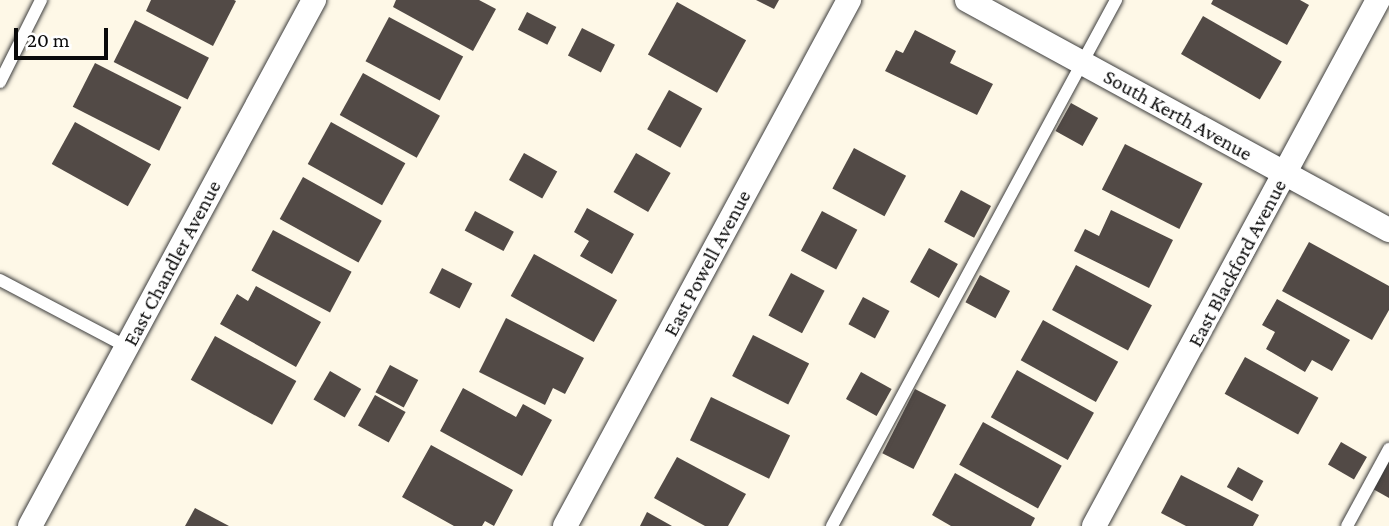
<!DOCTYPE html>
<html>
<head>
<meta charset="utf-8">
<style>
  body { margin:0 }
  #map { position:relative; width:1389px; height:526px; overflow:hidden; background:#fef8e7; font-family:"Crimson Pro",serif }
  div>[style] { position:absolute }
  .building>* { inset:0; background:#524a46; transform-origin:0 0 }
  .roads { filter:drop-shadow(0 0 2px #3d3d3d) drop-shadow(0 0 2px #3d3d3d) }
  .lane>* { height:12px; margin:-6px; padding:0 6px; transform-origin:6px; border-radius:6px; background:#fff }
  .street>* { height:24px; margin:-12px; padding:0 12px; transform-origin:12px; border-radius:12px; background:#fff }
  span { translate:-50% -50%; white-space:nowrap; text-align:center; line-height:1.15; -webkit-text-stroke:7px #fff; paint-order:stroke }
  .street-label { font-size:21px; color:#0a0a0a }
  .scale { position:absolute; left:14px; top:28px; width:94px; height:32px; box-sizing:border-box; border:4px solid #0a0a0a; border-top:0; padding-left:9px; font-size:21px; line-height:24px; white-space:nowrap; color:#0a0a0a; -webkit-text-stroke:5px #fff; paint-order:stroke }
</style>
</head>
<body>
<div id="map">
  <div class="building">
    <i style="clip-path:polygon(151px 0,234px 0,236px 1px,213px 46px,146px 11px)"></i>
    <i style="clip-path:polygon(396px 0,479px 0,496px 9px,473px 51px,393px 7px)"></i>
    <i style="clip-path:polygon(756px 0,779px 0,774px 9px)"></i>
    <i style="clip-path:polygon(1213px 0,1300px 0,1309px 5px,1287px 45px,1211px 4px)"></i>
    <i style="left:677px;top:2px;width:79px;height:60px;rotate:29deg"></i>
    <i style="left:527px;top:12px;width:33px;height:20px;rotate:27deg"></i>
    <i style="left:1203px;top:16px;width:91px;height:44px;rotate:30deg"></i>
    <i style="left:389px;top:17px;width:84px;height:50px;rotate:28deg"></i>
    <i style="left:135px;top:20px;width:83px;height:47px;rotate:27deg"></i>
    <i style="left:582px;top:28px;width:37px;height:31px;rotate:27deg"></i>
    <i style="clip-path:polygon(915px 30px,956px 51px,950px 63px,993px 84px,977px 115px,885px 71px,896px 50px,903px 53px)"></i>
    <i style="left:95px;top:63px;width:97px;height:49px;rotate:27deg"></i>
    <i style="left:363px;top:73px;width:88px;height:48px;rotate:29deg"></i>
    <i style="left:669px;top:90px;width:38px;height:45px;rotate:29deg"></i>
    <i style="left:1071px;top:103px;width:31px;height:32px;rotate:29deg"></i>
    <i style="left:75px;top:122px;width:87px;height:48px;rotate:29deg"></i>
    <i style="left:331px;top:122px;width:85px;height:48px;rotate:29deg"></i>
    <i style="left:1125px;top:144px;width:87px;height:51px;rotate:27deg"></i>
    <i style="left:854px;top:148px;width:59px;height:46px;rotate:28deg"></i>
    <i style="left:524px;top:153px;width:38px;height:31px;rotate:29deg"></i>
    <i style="left:636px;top:153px;width:40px;height:45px;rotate:30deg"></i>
    <i style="left:303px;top:177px;width:90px;height:48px;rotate:29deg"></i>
    <i style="left:961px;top:190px;width:34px;height:36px;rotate:28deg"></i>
    <i style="clip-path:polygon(587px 208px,634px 234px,612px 274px,580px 256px,589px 241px,574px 232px)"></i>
    <i style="clip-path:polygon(1111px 210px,1173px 240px,1149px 288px,1074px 251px,1085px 229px,1099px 236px)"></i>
    <i style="left:475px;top:211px;width:44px;height:22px;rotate:28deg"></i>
    <i style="left:822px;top:211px;width:40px;height:45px;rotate:28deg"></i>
    <i style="left:273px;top:230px;width:89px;height:46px;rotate:28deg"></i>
    <i style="clip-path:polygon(1309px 242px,1389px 286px,1389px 310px,1372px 340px,1282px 291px)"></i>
    <i style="left:929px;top:248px;width:33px;height:39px;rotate:29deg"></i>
    <i style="left:534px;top:254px;width:95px;height:48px;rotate:29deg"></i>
    <i style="left:1076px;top:265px;width:86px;height:51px;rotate:28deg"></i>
    <i style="left:442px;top:268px;width:34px;height:28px;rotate:27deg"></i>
    <i style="left:791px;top:273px;width:38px;height:48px;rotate:28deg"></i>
    <i style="left:980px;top:275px;width:34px;height:31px;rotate:28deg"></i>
    <i style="clip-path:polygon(256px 286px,321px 322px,296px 367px,220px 324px,237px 294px,248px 301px)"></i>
    <i style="left:863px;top:297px;width:30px;height:31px;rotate:28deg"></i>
    <i style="clip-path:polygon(1277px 299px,1350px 340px,1332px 371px,1312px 360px,1305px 372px,1266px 349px,1275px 332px,1262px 325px)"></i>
    <i style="clip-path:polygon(506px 318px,584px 358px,565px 394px,553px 388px,545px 405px,479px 372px)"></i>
    <i style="left:1043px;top:320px;width:86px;height:46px;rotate:29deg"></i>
    <i style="left:753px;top:335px;width:63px;height:46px;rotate:27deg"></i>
    <i style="left:215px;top:336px;width:93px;height:50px;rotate:29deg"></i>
    <i style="left:1245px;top:357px;width:84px;height:42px;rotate:29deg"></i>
    <i style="left:390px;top:365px;width:32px;height:31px;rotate:28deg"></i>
    <i style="left:1017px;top:370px;width:88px;height:54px;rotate:29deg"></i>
    <i style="left:330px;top:371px;width:36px;height:33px;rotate:30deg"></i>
    <i style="left:861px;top:372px;width:35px;height:31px;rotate:29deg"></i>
    <i style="clip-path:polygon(463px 388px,516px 417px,523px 404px,552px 420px,522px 476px,440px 431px)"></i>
    <i style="left:915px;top:389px;width:35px;height:72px;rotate:27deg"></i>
    <i style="left:375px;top:395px;width:35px;height:35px;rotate:29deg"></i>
    <i style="left:711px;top:397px;width:88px;height:48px;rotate:26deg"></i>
    <i style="left:983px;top:422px;width:90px;height:49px;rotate:29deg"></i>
    <i style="left:1341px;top:442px;width:30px;height:26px;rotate:30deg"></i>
    <i style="clip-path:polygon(431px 445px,513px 490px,494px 526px,485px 521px,482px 526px,454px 526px,402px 497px)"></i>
    <i style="clip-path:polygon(677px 457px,746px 494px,728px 526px,705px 526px,654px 498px)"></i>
    <i style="clip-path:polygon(1389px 459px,1389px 498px,1373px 489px)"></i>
    <i style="left:1238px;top:467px;width:29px;height:23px;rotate:29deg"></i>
    <i style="clip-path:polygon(955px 473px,1035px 518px,1031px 526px,951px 526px,932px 515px)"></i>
    <i style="clip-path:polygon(1181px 475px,1259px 515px,1253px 526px,1186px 526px,1161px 513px)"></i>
    <i style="clip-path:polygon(195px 508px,229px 526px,185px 526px)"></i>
    <i style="clip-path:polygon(647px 512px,672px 526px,640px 526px)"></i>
  </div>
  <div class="roads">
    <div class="lane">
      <i style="left:0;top:82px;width:92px;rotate:-63.4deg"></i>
      <i style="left:0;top:280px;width:144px;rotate:27.8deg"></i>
      <i style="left:832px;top:526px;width:598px;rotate:-61.63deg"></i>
      <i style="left:1347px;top:526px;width:88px;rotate:-61.4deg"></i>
    </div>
    <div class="street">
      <i style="left:967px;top:0;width:481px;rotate:28.6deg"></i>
      <i style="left:30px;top:526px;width:598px;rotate:-61.63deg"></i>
      <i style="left:565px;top:526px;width:598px;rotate:-61.63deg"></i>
      <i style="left:1094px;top:526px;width:598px;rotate:-61.63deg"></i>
    </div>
  </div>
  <div class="street-label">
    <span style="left:1178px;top:115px;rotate:29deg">South Kerth Avenue</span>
    <span style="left:172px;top:263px;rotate:-62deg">East Chandler Avenue</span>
    <span style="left:707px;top:263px;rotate:-62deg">East Powell Avenue</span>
    <span style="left:1237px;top:263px;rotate:-62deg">East Blackford Avenue</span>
  </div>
  <div class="scale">20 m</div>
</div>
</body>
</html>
